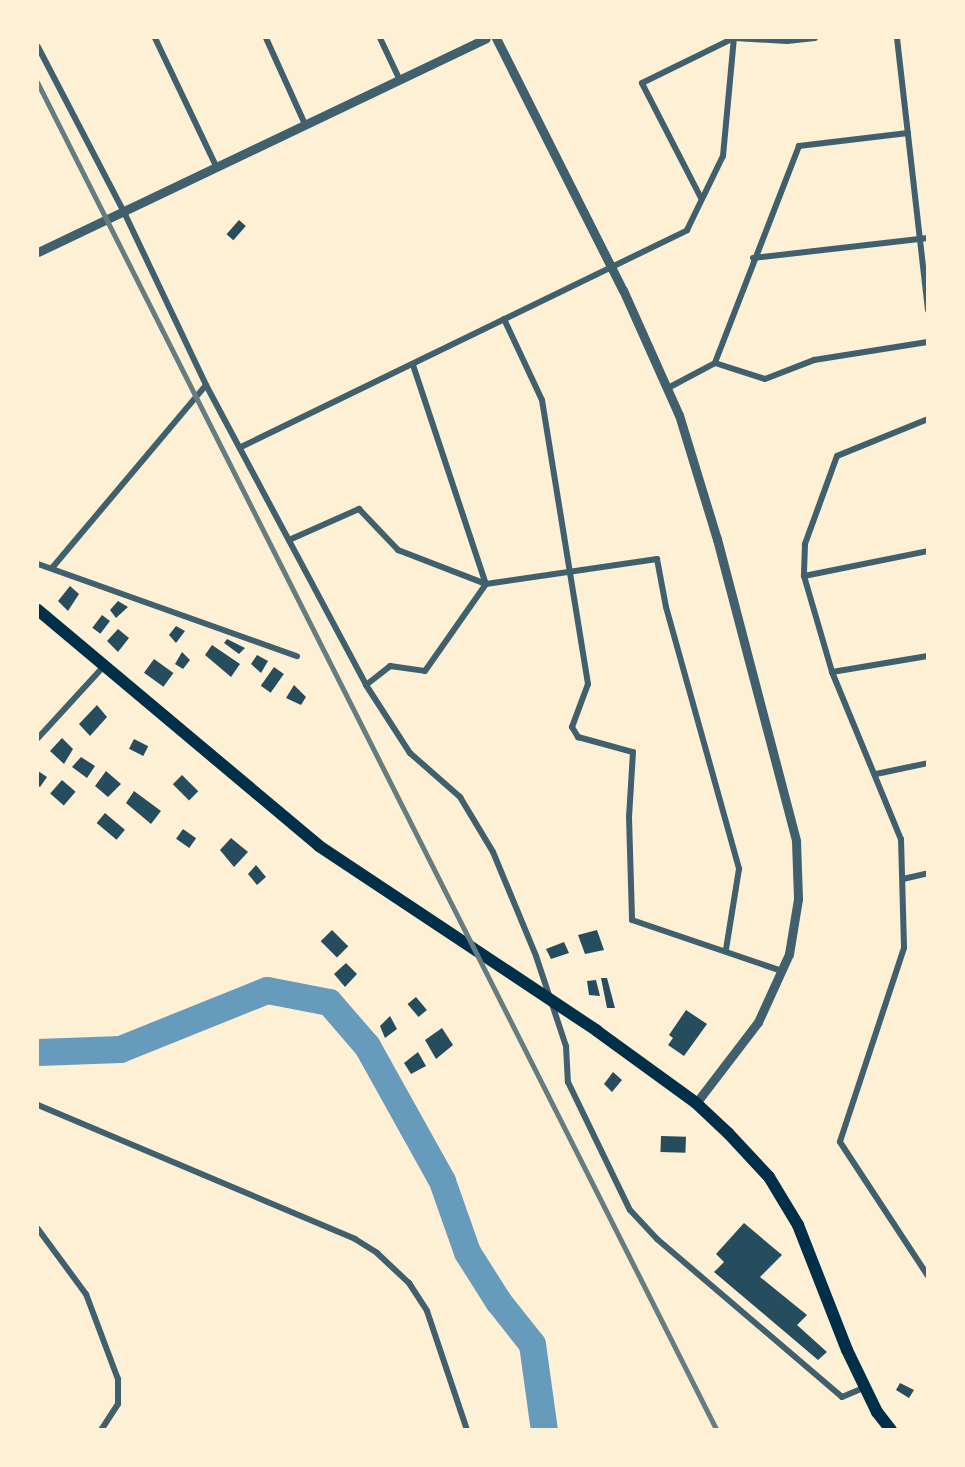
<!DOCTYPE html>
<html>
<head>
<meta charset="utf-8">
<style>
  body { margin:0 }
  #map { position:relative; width:965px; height:1467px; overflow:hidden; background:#fdf0d5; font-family:"Golos Text",sans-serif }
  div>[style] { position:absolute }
  .river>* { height:27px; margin:-13.5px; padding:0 13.5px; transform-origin:13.5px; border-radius:13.5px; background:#669bbc }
  .building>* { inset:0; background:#264d5e; transform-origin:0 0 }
  .minor>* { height:6px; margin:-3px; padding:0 3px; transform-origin:3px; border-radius:3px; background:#3f606c }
  .tertiary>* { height:9px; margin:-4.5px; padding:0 4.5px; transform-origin:4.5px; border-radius:4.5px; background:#3f606c }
  .trunk>* { height:12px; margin:-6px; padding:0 6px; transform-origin:6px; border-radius:6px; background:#003049 }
  .rail>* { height:4.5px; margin:-2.25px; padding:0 2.25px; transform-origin:2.25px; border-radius:2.25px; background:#657d81 }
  span { translate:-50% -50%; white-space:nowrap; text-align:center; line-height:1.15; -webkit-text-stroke:6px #fdf0d5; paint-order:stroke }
  .frame { position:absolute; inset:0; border:39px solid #fdf0d5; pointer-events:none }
</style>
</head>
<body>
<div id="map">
  <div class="river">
    <i style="left:38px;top:1052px;width:82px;rotate:-2.1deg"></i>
    <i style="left:120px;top:1049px;width:158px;rotate:-21.9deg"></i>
    <i style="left:267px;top:990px;width:63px;rotate:11deg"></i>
    <i style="left:329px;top:1002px;width:58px;rotate:49.2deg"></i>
    <i style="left:367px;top:1046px;width:154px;rotate:60.9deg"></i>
    <i style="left:442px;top:1181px;width:75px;rotate:70.6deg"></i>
    <i style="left:467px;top:1252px;width:58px;rotate:57.7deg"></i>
    <i style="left:498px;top:1301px;width:55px;rotate:51.7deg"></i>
    <i style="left:532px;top:1344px;width:87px;rotate:82.1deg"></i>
  </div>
  <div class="building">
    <i style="left:239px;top:220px;width:9px;height:19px;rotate:41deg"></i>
    <i style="clip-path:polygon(70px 586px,79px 594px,68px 611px,58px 601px)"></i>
    <i style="clip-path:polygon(118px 601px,128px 607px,116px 618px,110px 610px)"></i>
    <i style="left:102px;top:615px;width:10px;height:16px;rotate:37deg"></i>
    <i style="clip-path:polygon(176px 626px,185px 631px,176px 643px,169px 635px)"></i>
    <i style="clip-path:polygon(118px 629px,129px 638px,118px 652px,107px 641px)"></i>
    <i style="clip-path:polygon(227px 639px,245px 648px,239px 654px,224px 643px)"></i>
    <i style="clip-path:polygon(212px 645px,240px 664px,231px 677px,205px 655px)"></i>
    <i style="clip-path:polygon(182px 652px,190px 660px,183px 669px,175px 664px)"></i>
    <i style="clip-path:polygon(257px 655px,268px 661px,261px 673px,251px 664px)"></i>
    <i style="left:154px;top:659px;width:24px;height:17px;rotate:36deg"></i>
    <i style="left:274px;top:667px;width:12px;height:23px;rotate:35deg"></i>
    <i style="clip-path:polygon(294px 685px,306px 697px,301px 705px,286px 698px)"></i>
    <i style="clip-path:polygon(97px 705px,107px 717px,90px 736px,79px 724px)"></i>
    <i style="clip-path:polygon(62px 738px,73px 749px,64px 764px,50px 751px)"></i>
    <i style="left:134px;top:739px;width:16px;height:11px;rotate:27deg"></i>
    <i style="clip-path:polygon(81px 757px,95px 766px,87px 778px,72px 767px)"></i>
    <i style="clip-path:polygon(38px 771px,47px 777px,40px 787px,38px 786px)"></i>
    <i style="clip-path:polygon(106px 771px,121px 784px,108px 797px,95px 786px)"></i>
    <i style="left:182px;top:775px;width:23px;height:13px;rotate:45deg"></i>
    <i style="left:62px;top:780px;width:18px;height:18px;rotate:41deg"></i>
    <i style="clip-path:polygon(134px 791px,161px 811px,151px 824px,126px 803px)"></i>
    <i style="left:105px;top:813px;width:26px;height:13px;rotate:40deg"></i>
    <i style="left:183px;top:829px;width:16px;height:12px;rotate:35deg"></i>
    <i style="clip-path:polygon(231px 838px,248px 852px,234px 867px,220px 850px)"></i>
    <i style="clip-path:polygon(256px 865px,266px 877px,257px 885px,248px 874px)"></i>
    <i style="left:332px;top:930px;width:23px;height:16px;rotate:45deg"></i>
    <i style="clip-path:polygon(597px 930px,604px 950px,585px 954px,578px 935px)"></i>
    <i style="clip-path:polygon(564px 942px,569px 953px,551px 959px,546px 949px)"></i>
    <i style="clip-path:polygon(346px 963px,357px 974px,345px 987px,334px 974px)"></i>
    <i style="clip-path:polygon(601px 978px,607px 978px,615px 1008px,607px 1008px)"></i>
    <i style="clip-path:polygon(596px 980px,600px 996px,589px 995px,587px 981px)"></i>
    <i style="left:416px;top:997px;width:17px;height:11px;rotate:50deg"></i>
    <i style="clip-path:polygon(686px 1010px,707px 1024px,684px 1056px,668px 1045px,673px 1038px,669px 1035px)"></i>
    <i style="clip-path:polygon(390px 1016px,397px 1029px,385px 1038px,380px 1026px)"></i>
    <i style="clip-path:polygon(442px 1028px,453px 1045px,436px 1059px,425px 1040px)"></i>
    <i style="clip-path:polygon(418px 1052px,426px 1066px,411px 1074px,404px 1063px)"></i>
    <i style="clip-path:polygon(613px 1072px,622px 1080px,612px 1092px,604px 1084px)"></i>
    <i style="left:661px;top:1136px;width:25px;height:16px;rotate:2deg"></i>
    <i style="clip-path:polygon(744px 1223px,782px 1255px,760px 1277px,807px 1315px,797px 1325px,827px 1352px,818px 1360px,714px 1272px,724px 1262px,716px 1254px)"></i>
    <i style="clip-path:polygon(900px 1383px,914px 1390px,909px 1398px,896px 1390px)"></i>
  </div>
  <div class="minor">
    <i style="left:155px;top:38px;width:142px;rotate:64.5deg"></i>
    <i style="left:266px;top:38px;width:92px;rotate:65.7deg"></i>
    <i style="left:380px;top:38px;width:42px;rotate:64.7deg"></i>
    <i style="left:735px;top:38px;width:52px;rotate:3.3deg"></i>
    <i style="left:787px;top:41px;width:28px;rotate:-6deg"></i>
    <i style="left:897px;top:38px;width:274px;rotate:83.5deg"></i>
    <i style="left:38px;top:47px;width:184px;rotate:62.5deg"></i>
    <i style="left:123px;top:210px;width:194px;rotate:64.6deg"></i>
    <i style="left:206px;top:385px;width:340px;rotate:61.9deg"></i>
    <i style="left:366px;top:685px;width:81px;rotate:57.1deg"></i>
    <i style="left:410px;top:753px;width:67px;rotate:41.3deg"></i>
    <i style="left:460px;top:797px;width:64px;rotate:59deg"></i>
    <i style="left:493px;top:852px;width:113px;rotate:67.5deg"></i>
    <i style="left:536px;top:956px;width:95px;rotate:71.6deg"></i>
    <i style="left:566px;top:1046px;width:36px;rotate:87deg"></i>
    <i style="left:568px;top:1082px;width:142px;rotate:64.2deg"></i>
    <i style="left:630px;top:1210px;width:40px;rotate:47deg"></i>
    <i style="left:657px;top:1239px;width:243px;rotate:40.5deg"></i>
    <i style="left:842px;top:1397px;width:25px;rotate:-23deg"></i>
    <i style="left:908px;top:133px;width:110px;rotate:173.2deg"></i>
    <i style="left:799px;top:146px;width:233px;rotate:111.2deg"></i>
    <i style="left:715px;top:363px;width:52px;rotate:17.7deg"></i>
    <i style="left:765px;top:379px;width:53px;rotate:-21.2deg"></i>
    <i style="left:814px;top:360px;width:115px;rotate:-9deg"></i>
    <i style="left:701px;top:198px;width:129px;rotate:-117.2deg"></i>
    <i style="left:642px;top:83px;width:102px;rotate:-26.1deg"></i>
    <i style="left:753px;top:258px;width:176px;rotate:-6.5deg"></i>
    <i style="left:504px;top:319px;width:89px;rotate:64.9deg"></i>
    <i style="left:542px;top:400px;width:288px;rotate:80.8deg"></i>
    <i style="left:588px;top:684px;width:46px;rotate:110.4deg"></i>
    <i style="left:572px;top:727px;width:12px;rotate:59deg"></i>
    <i style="left:578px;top:737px;width:57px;rotate:15.3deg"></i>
    <i style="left:633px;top:752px;width:65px;rotate:93.5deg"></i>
    <i style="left:629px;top:817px;width:103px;rotate:88.3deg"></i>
    <i style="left:632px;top:920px;width:158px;rotate:18.8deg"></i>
    <i style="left:413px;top:365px;width:231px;rotate:71.6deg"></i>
    <i style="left:668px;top:388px;width:53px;rotate:-28deg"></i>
    <i style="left:928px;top:419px;width:98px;rotate:157.9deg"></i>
    <i style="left:837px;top:456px;width:94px;rotate:110deg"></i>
    <i style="left:805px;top:544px;width:32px;rotate:92deg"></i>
    <i style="left:804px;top:576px;width:100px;rotate:73.7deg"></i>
    <i style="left:832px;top:672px;width:181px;rotate:67.6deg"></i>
    <i style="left:901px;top:839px;width:109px;rotate:88.4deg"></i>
    <i style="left:904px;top:948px;width:204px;rotate:108.3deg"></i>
    <i style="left:840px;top:1142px;width:160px;rotate:56.7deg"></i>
    <i style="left:241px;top:447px;width:496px;rotate:-25.9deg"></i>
    <i style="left:687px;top:230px;width:82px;rotate:-64.1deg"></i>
    <i style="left:723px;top:156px;width:119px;rotate:-84.7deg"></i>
    <i style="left:289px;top:540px;width:77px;rotate:-23.9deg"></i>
    <i style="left:359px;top:509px;width:57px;rotate:46.4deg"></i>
    <i style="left:398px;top:550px;width:94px;rotate:21.1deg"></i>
    <i style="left:486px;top:584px;width:173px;rotate:-8.3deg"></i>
    <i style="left:657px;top:559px;width:49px;rotate:79.4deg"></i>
    <i style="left:666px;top:607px;width:272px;rotate:74.4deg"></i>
    <i style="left:739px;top:869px;width:81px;rotate:99.2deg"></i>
    <i style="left:38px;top:564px;width:275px;rotate:19.6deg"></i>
    <i style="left:52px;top:568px;width:239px;rotate:-49.9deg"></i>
    <i style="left:804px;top:576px;width:126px;rotate:-11.4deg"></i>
    <i style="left:832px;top:672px;width:97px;rotate:-9.5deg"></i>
    <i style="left:366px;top:685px;width:31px;rotate:-38deg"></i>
    <i style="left:390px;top:666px;width:35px;rotate:8deg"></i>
    <i style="left:425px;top:671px;width:106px;rotate:-55deg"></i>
    <i style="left:38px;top:738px;width:96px;rotate:-47.5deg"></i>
    <i style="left:876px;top:774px;width:53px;rotate:-11.9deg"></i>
    <i style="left:903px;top:879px;width:26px;rotate:-13deg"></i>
    <i style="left:38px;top:1105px;width:344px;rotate:22.9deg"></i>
    <i style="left:355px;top:1239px;width:26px;rotate:32deg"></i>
    <i style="left:377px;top:1253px;width:44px;rotate:43.2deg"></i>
    <i style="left:409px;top:1283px;width:33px;rotate:57deg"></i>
    <i style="left:427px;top:1311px;width:126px;rotate:71.4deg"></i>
    <i style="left:38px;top:1229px;width:81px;rotate:53.6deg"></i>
    <i style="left:86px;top:1294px;width:91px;rotate:69.4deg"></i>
    <i style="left:118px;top:1379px;width:25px;rotate:90deg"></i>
    <i style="left:118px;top:1404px;width:31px;rotate:123deg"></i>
  </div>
  <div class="tertiary">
    <i style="left:496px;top:38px;width:282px;rotate:63.3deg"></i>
    <i style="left:623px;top:290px;width:137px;rotate:65.9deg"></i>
    <i style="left:679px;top:415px;width:130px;rotate:73deg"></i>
    <i style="left:717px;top:539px;width:312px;rotate:75.3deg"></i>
    <i style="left:796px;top:841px;width:58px;rotate:88deg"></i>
    <i style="left:798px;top:899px;width:56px;rotate:99.3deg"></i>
    <i style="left:789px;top:954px;width:75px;rotate:114.5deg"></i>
    <i style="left:758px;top:1022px;width:102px;rotate:127.4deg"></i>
    <i style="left:38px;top:252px;width:496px;rotate:-25.5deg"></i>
  </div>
  <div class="trunk">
    <i style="left:38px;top:610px;width:367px;rotate:40deg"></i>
    <i style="left:319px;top:846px;width:334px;rotate:33.6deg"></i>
    <i style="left:597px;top:1031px;width:122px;rotate:36deg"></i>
    <i style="left:696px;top:1103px;width:44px;rotate:43.2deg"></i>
    <i style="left:728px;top:1133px;width:60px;rotate:47deg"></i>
    <i style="left:769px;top:1177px;width:56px;rotate:58.9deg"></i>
    <i style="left:798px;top:1225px;width:134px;rotate:68.6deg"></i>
    <i style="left:847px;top:1350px;width:69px;rotate:64.2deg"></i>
    <i style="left:877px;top:1412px;width:23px;rotate:52deg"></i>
  </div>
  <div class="rail">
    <i style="left:38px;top:83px;width:1508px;rotate:63.25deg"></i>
  </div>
  <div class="frame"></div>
</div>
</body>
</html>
